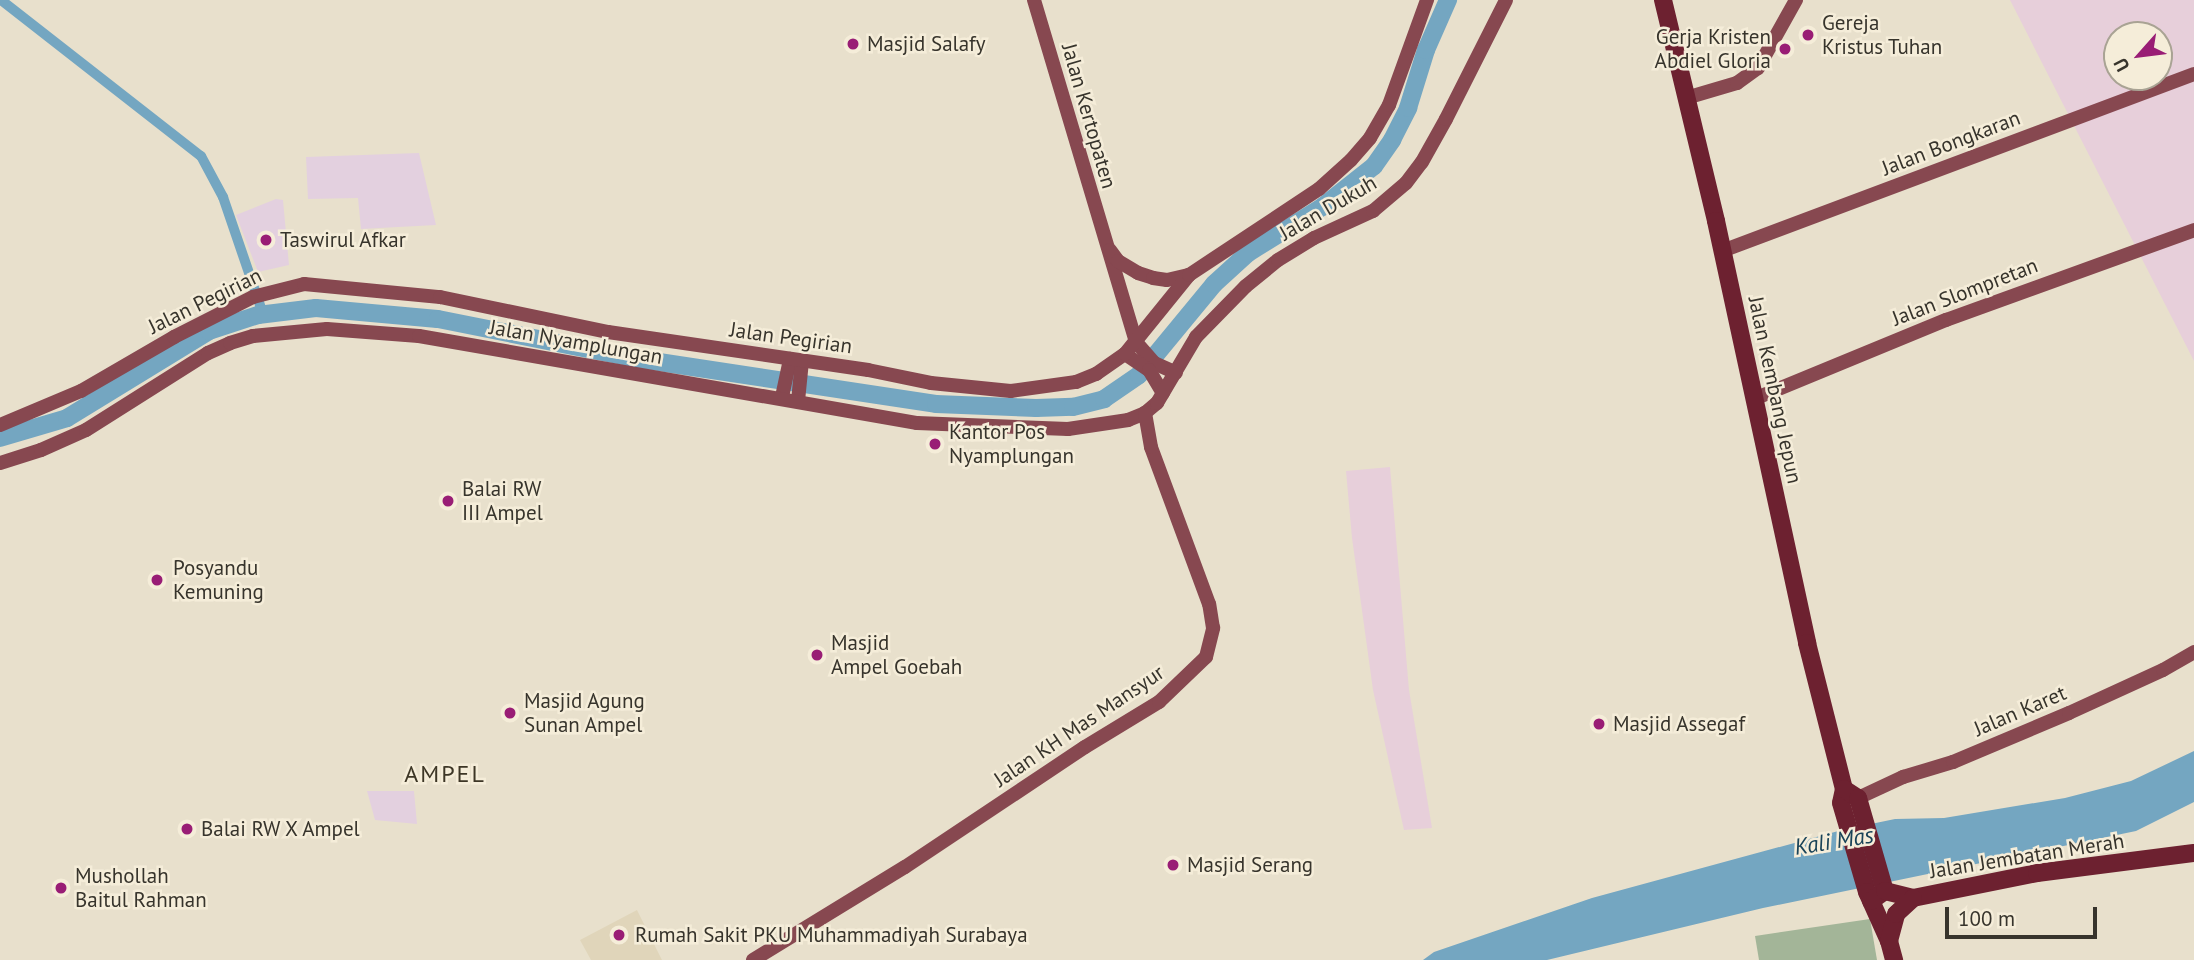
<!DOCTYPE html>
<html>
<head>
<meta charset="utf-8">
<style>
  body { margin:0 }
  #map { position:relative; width:2194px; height:960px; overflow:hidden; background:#e8e0cc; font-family:"PT Sans",sans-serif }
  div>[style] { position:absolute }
  .commercial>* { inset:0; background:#e7cfda }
  .built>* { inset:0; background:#e0d5ba }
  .education>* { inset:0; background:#e3d0df }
  .green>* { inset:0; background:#a3b598 }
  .water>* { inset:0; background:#74a6c1 }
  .canal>* { height:10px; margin:-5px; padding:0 5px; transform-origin:5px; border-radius:5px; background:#74a6c1 }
  .river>* { height:18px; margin:-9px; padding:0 9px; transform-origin:9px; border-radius:9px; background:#74a6c1 }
  .secondary>* { height:14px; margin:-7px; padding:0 7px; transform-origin:7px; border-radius:7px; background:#874850 }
  .primary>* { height:18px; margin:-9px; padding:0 9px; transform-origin:9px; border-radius:9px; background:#6d2130 }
  .dots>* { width:19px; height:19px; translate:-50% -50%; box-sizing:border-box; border:4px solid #f5edd9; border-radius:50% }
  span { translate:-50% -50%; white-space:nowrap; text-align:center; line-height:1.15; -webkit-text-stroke:5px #f5edd9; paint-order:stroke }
  .poi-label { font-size:21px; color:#37342c }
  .left { translate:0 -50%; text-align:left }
  .right { translate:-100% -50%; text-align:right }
  .street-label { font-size:21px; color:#37342c }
  .water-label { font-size:23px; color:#194358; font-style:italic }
  .quarter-label { font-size:24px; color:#3d3626; letter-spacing:2px }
  .north { position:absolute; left:2103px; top:21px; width:70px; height:70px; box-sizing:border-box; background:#f5edd9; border:2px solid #a9a394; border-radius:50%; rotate:242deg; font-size:19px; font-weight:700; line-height:28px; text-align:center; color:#37342c }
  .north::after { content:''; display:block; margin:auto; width:24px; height:32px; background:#991d75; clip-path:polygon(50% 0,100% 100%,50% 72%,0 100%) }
  .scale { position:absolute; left:1945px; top:907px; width:152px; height:32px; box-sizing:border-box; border:4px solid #37342c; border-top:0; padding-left:9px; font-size:21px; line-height:24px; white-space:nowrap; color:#37342c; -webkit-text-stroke:5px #f5edd9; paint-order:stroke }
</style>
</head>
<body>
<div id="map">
  <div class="commercial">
    <i style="clip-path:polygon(evenodd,2010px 0,2194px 0,2194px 361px,2010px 0,2117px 35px,2159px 35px,2159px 77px,2117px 77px,2117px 35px)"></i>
    <i style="clip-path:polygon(1390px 467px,1409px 690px,1432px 828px,1404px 830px,1373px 690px,1352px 538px,1346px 471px)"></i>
  </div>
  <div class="built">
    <i style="clip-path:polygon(637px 910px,662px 960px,591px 960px,580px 940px)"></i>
  </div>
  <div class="education">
    <i style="clip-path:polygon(419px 153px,436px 225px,361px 229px,358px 198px,308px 199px,306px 157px)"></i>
    <i style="clip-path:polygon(276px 199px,283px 200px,289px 265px,258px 272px,236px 215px)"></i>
    <i style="clip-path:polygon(367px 791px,414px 791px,417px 824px,375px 820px)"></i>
  </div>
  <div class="green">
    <i style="clip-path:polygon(1870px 919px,1877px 960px,1759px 960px,1755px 936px)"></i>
  </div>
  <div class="water">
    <i style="clip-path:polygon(2194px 751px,2194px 802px,2136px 831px,1763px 908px,1547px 960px,1423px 960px,1434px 952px,1592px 898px,1842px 830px,1895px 819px,1944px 818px,2065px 798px,2131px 781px)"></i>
  </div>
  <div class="canal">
    <i style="left:1px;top:0;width:254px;rotate:38deg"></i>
    <i style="left:201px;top:156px;width:47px;rotate:61.8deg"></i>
    <i style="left:223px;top:197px;width:124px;rotate:71.1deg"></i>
  </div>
  <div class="river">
    <i style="left:0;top:438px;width:70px;rotate:-16.6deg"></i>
    <i style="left:67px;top:418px;width:167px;rotate:-31.5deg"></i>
    <i style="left:209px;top:331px;width:52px;rotate:-18.1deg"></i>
    <i style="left:258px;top:315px;width:58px;rotate:-6.9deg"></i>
    <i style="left:316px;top:308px;width:122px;rotate:5.2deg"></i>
    <i style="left:438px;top:319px;width:205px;rotate:11.3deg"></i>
    <i style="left:639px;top:359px;width:300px;rotate:8.6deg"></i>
    <i style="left:936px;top:404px;width:100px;rotate:2.3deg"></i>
    <i style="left:1036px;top:408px;width:37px;rotate:-2deg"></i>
    <i style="left:1073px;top:407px;width:32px;rotate:-14deg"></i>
    <i style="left:1104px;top:399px;width:42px;rotate:-34.4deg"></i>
    <i style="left:1139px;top:375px;width:118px;rotate:-50.5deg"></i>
    <i style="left:1214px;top:284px;width:46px;rotate:-42.4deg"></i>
    <i style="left:1248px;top:253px;width:87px;rotate:-31.9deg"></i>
    <i style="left:1322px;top:207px;width:66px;rotate:-38.3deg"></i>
    <i style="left:1374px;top:166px;width:32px;rotate:-55deg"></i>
    <i style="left:1392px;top:140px;width:36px;rotate:-63deg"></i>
    <i style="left:1408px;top:108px;width:61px;rotate:-72.8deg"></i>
    <i style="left:1426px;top:50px;width:55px;rotate:-66.3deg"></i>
  </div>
  <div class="secondary">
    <i style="left:1034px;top:0;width:357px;rotate:73.4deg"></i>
    <i style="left:1136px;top:342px;width:28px;rotate:49deg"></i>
    <i style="left:1154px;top:363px;width:24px;rotate:24deg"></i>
    <i style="left:1686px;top:98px;width:53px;rotate:-16.4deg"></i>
    <i style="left:1737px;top:83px;width:26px;rotate:-36deg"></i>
    <i style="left:1758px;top:68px;width:78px;rotate:-60.8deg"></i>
    <i style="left:1110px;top:250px;width:14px;rotate:54deg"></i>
    <i style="left:1118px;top:261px;width:23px;rotate:31deg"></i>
    <i style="left:1138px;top:273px;width:16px;rotate:18deg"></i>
    <i style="left:1153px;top:278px;width:14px;rotate:8deg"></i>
    <i style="left:1167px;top:280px;width:23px;rotate:-13deg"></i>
    <i style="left:1722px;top:251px;width:504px;rotate:-20.56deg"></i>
    <i style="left:1125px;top:354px;width:29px;rotate:34deg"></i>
    <i style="left:1149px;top:370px;width:27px;rotate:59deg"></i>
    <i style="left:782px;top:397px;width:39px;rotate:-78deg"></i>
    <i style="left:1754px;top:399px;width:208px;rotate:-22.4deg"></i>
    <i style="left:1946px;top:320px;width:264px;rotate:-19.9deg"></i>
    <i style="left:798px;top:401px;width:40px;rotate:-84.3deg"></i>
    <i style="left:0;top:425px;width:88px;rotate:-22.8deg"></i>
    <i style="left:81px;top:391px;width:108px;rotate:-30.1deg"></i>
    <i style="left:174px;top:337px;width:89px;rotate:-26.9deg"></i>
    <i style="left:253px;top:297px;width:53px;rotate:-14.3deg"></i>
    <i style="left:304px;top:284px;width:137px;rotate:5.5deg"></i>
    <i style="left:440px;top:297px;width:172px;rotate:11.8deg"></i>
    <i style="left:608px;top:332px;width:263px;rotate:8.3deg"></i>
    <i style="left:868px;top:370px;width:64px;rotate:11.7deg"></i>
    <i style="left:931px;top:383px;width:80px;rotate:5.7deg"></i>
    <i style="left:1011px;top:391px;width:66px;rotate:-7.9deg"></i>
    <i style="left:1076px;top:382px;width:22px;rotate:-22deg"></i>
    <i style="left:1096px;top:374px;width:35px;rotate:-35deg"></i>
    <i style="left:1125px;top:354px;width:102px;rotate:-51deg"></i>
    <i style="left:1189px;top:275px;width:156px;rotate:-33.5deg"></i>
    <i style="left:1319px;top:189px;width:43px;rotate:-42.2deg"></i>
    <i style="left:1351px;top:160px;width:29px;rotate:-49deg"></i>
    <i style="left:1370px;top:138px;width:38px;rotate:-60deg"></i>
    <i style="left:1389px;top:105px;width:112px;rotate:-70.1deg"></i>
    <i style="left:0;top:463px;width:43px;rotate:-17.6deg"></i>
    <i style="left:41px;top:450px;width:49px;rotate:-24deg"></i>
    <i style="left:86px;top:430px;width:144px;rotate:-32.3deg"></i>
    <i style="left:208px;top:353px;width:24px;rotate:-24deg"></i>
    <i style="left:230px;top:343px;width:24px;rotate:-17deg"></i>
    <i style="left:253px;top:336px;width:74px;rotate:-5.4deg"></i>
    <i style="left:327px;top:329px;width:92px;rotate:4.4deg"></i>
    <i style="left:419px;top:336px;width:506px;rotate:9.91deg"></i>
    <i style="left:917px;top:423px;width:151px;rotate:2.3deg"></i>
    <i style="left:1068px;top:429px;width:61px;rotate:-8.5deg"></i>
    <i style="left:1128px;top:420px;width:18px;rotate:-22deg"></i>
    <i style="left:1145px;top:413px;width:16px;rotate:-40deg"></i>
    <i style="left:1157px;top:403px;width:77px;rotate:-59.4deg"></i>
    <i style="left:1196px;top:337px;width:71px;rotate:-45.6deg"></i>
    <i style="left:1246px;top:286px;width:41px;rotate:-39.1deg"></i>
    <i style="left:1278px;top:260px;width:42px;rotate:-31.4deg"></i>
    <i style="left:1314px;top:238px;width:65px;rotate:-24.6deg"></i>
    <i style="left:1373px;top:211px;width:43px;rotate:-40.3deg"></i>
    <i style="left:1406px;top:183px;width:26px;rotate:-53deg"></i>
    <i style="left:1422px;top:162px;width:49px;rotate:-60.8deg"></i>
    <i style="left:1446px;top:119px;width:133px;rotate:-63.2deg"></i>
    <i style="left:1858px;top:798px;width:50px;rotate:-25deg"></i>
    <i style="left:1903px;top:777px;width:52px;rotate:-16.7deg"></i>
    <i style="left:1953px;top:762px;width:126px;rotate:-22.9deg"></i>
    <i style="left:2069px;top:713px;width:103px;rotate:-24.6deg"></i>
    <i style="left:2163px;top:670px;width:36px;rotate:-30deg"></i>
    <i style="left:753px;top:960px;width:178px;rotate:-31.5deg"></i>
    <i style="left:905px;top:867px;width:216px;rotate:-33.7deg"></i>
    <i style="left:1085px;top:747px;width:87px;rotate:-31.3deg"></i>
    <i style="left:1159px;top:702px;width:65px;rotate:-43.8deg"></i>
    <i style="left:1206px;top:657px;width:30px;rotate:-76deg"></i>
    <i style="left:1213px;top:628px;width:24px;rotate:-99deg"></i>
    <i style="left:1209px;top:604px;width:167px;rotate:-110.3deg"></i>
    <i style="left:1151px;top:447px;width:35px;rotate:-100deg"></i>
  </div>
  <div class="primary">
    <i style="left:1663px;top:0;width:227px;rotate:76.5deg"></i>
    <i style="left:1716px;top:221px;width:432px;rotate:77.8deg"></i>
    <i style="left:1807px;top:643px;width:151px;rotate:75.8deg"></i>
    <i style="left:1844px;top:789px;width:14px;rotate:102deg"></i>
    <i style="left:1841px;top:803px;width:93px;rotate:73.7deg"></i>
    <i style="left:1867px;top:892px;width:54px;rotate:65.8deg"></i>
    <i style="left:1889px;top:941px;width:20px;rotate:75deg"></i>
    <i style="left:1844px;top:789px;width:17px;rotate:33deg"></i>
    <i style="left:1858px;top:798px;width:94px;rotate:73.9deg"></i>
    <i style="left:1871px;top:901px;width:17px;rotate:-36deg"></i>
    <i style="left:1885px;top:891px;width:29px;rotate:14deg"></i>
    <i style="left:1913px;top:898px;width:126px;rotate:-11.4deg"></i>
    <i style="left:2037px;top:873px;width:158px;rotate:-7.3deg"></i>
    <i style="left:1889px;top:941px;width:28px;rotate:-75deg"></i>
    <i style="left:1896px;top:914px;width:23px;rotate:-43deg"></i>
  </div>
  <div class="dots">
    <i style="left:1808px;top:35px;background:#991d75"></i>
    <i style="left:853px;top:44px;background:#991d75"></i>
    <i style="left:1785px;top:49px;background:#991d75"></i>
    <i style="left:266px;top:240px;background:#991d75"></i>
    <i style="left:935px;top:444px;background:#991d75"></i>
    <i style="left:448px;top:501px;background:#991d75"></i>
    <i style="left:157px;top:580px;background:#991d75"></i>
    <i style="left:817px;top:655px;background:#991d75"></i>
    <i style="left:510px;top:713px;background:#991d75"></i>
    <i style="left:1599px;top:724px;background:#991d75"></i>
    <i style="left:187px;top:829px;background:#991d75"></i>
    <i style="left:1173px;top:865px;background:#991d75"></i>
    <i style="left:61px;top:888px;background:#991d75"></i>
    <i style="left:619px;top:935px;background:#991d75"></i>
  </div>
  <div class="poi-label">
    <span class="left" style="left:1822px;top:35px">Gereja<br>Kristus Tuhan</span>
    <span class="right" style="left:1771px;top:49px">Gerja Kristen<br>Abdiel Gloria</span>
    <span class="left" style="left:867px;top:44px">Masjid Salafy</span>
    <span class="left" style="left:280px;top:240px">Taswirul Afkar</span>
    <span class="left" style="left:949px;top:444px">Kantor Pos<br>Nyamplungan</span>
    <span class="left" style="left:462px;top:501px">Balai RW<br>III Ampel</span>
    <span class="left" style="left:173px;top:580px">Posyandu<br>Kemuning</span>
    <span class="left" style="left:831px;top:655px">Masjid<br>Ampel Goebah</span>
    <span class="left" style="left:524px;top:713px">Masjid Agung<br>Sunan Ampel</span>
    <span class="left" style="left:1613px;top:724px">Masjid Assegaf</span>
    <span class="left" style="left:201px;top:829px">Balai RW X Ampel</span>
    <span class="left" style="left:1187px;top:865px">Masjid Serang</span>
    <span class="left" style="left:75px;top:888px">Mushollah<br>Baitul Rahman</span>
    <span class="left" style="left:635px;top:935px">Rumah Sakit PKU Muhammadiyah Surabaya</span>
  </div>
  <div class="street-label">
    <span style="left:1089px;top:116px;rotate:74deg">Jalan Kertopaten</span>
    <span style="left:1951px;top:143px;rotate:-21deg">Jalan Bongkaran</span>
    <span style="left:1328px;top:208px;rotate:-30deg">Jalan Dukuh</span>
    <span style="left:1965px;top:292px;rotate:-21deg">Jalan Slompretan</span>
    <span style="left:205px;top:301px;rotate:-26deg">Jalan Pegirian</span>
    <span style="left:791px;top:338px;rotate:8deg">Jalan Pegirian</span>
    <span style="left:576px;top:342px;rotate:10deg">Jalan Nyamplungan</span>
    <span style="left:1775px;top:390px;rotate:78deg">Jalan Kembang Jepun</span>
    <span style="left:2020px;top:711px;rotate:-23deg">Jalan Karet</span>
    <span style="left:1079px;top:726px;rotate:-34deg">Jalan KH Mas Mansyur</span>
    <span style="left:2027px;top:856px;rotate:-9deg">Jalan Jembatan Merah</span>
  </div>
  <div class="water-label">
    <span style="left:1834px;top:841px;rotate:-9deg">Kali Mas</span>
  </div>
  <div class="quarter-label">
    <span style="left:445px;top:774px">AMPEL</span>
  </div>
  <div class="north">U</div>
  <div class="scale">100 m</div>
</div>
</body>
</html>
